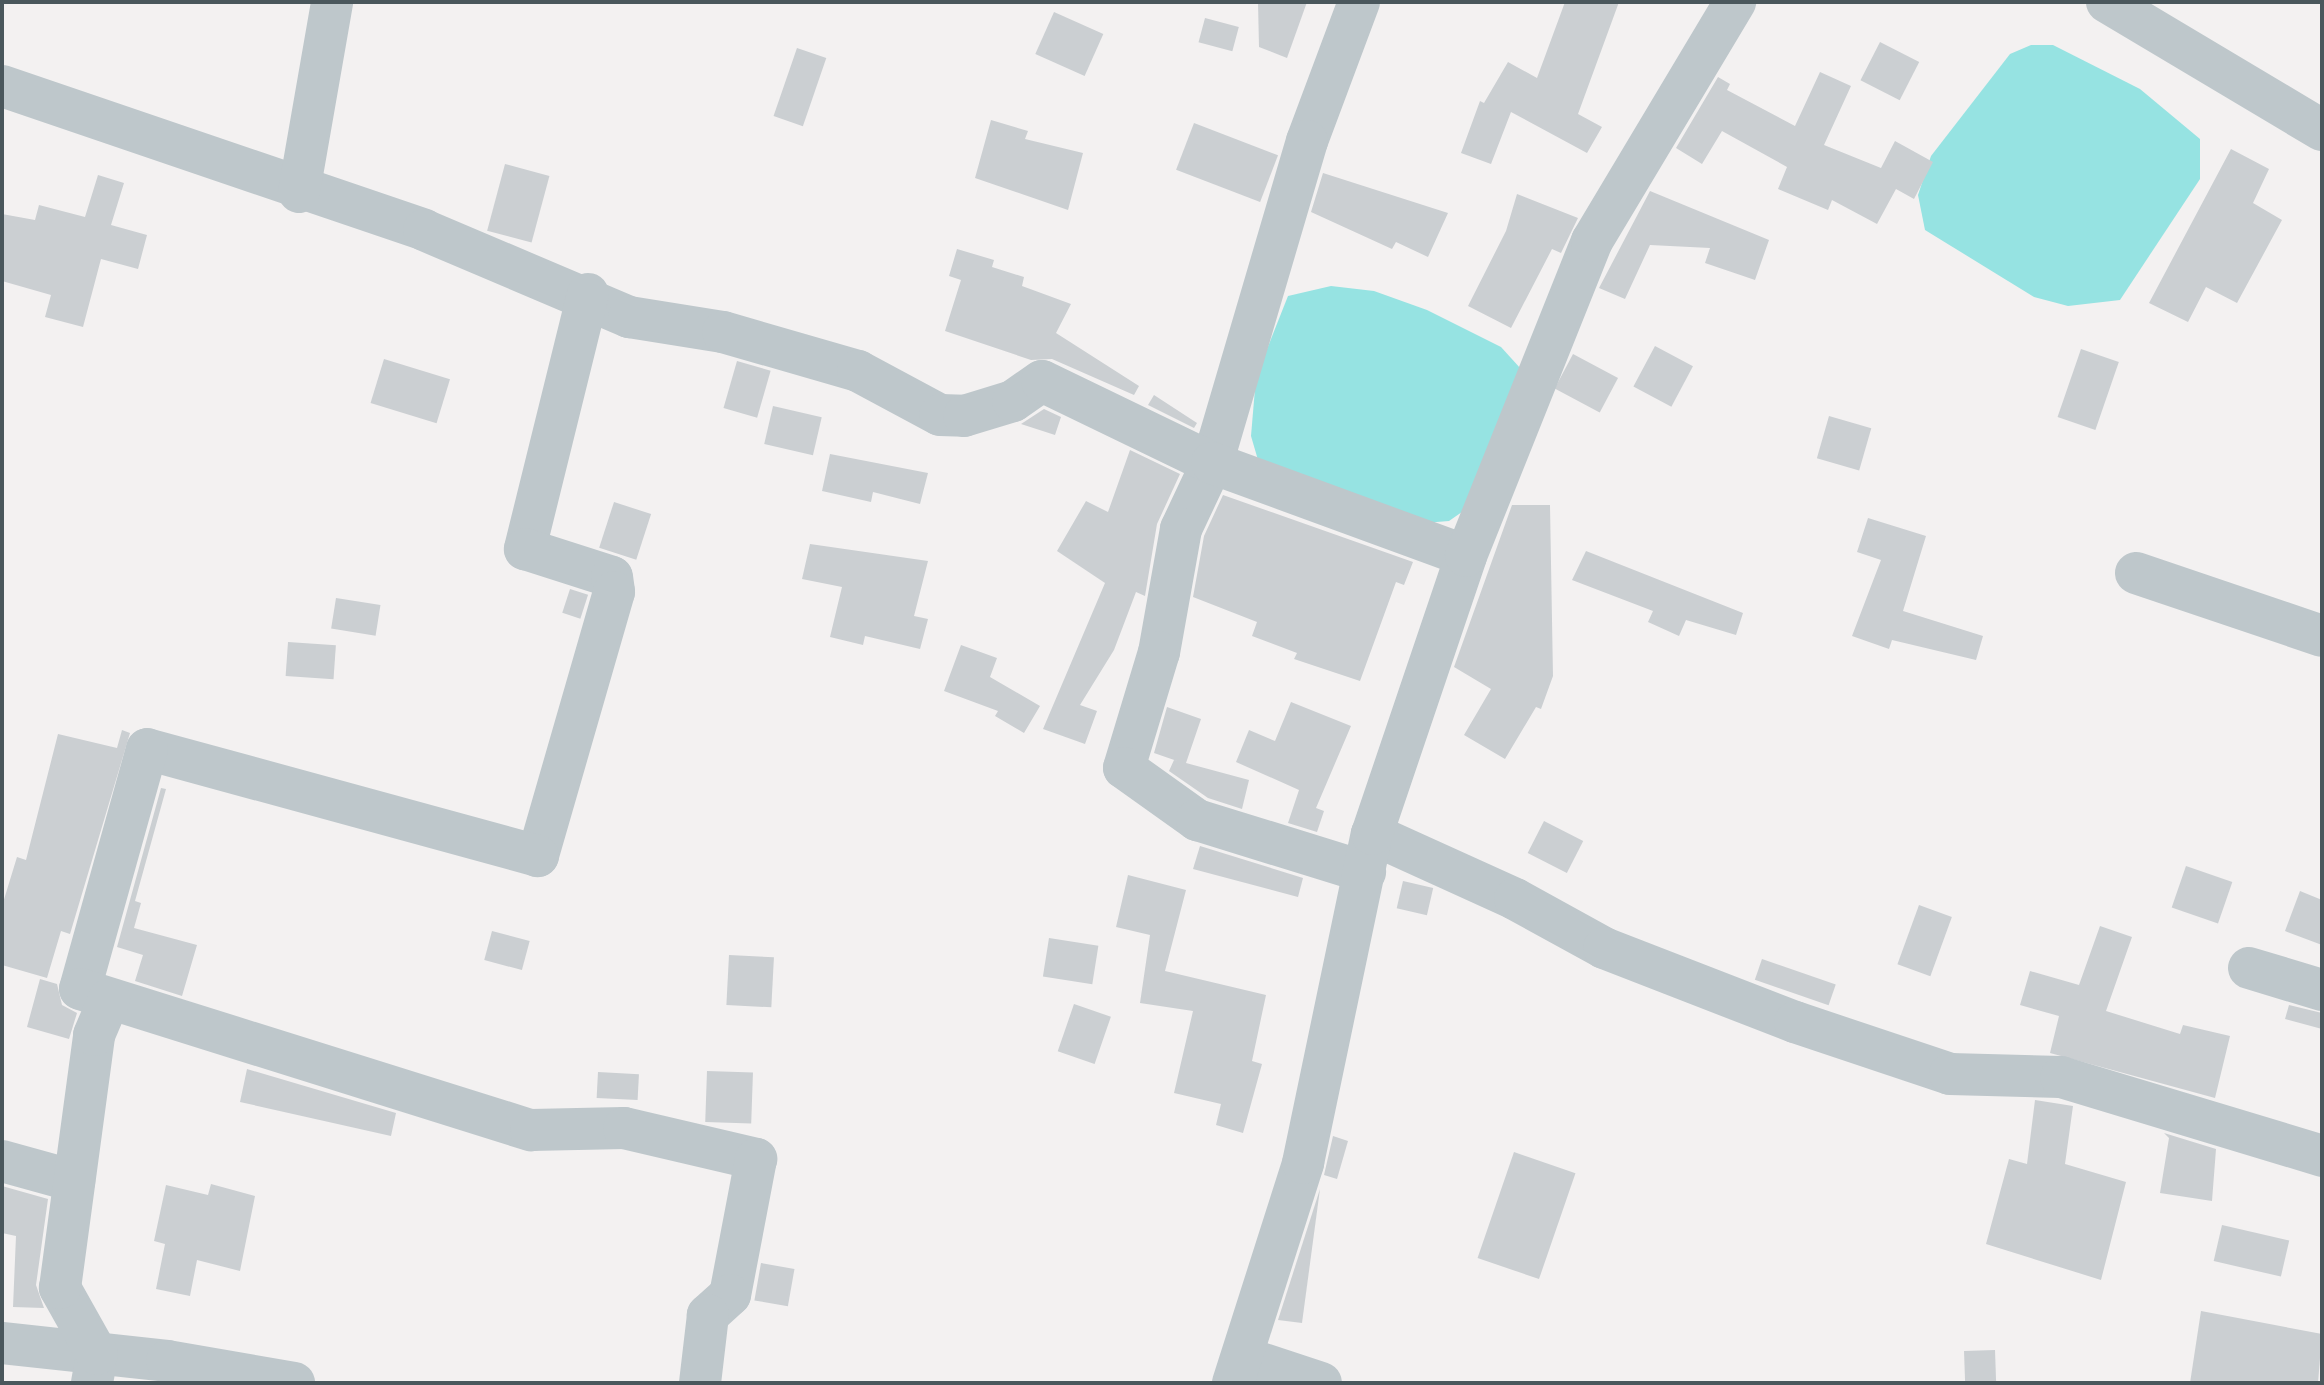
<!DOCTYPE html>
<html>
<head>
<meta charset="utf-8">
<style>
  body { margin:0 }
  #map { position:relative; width:2324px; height:1385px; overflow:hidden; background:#f3f1f1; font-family:"Sofia Sans Condensed",sans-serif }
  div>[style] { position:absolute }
  .water>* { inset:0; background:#96e3e2 }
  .building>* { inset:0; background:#cbcfd2; transform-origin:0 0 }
  .minor>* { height:42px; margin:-21px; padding:0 21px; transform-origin:21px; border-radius:21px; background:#bec7cb }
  span { translate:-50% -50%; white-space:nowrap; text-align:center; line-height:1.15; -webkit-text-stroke:6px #fff; paint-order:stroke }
  .frame { position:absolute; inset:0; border:4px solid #4a575c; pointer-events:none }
</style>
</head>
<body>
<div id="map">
  <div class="water">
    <i style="clip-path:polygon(2031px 45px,2053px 45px,2140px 89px,2200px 139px,2200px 179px,2120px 300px,2068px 306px,2034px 297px,1925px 230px,1918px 195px,1931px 156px,2010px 54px)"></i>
    <i style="clip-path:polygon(1331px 286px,1374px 291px,1427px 310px,1501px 347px,1521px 369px,1472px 505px,1449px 521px,1424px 523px,1258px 460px,1251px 436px,1256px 377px,1288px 296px)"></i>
  </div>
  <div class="building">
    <i style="clip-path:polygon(1258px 2px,1307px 2px,1287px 58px,1259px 47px)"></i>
    <i style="clip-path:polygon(1565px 2px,1619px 2px,1578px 114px,1602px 127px,1587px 153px,1511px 112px,1491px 164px,1461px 153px,1480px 101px,1484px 103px,1508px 62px,1537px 78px)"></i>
    <i style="left:1054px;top:12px;width:54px;height:46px;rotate:24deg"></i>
    <i style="left:1205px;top:18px;width:35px;height:25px;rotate:15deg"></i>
    <i style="left:1880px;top:42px;width:44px;height:43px;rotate:27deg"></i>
    <i style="left:797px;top:48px;width:31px;height:72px;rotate:19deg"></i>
    <i style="clip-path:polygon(1820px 72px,1851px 86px,1824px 145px,1881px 168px,1895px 141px,1933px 162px,1914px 199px,1896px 189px,1877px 224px,1832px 200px,1828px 210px,1778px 189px,1787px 167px,1722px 131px,1702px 164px,1676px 148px,1718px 77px,1730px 84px,1727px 90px,1795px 126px)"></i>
    <i style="clip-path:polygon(991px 120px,1028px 131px,1025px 139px,1083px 153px,1068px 210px,975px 178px)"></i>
    <i style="left:1194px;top:123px;width:90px;height:50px;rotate:21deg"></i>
    <i style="clip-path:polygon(2231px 149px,2269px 169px,2253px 203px,2282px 220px,2237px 303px,2206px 287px,2188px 322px,2149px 303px)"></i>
    <i style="left:505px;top:164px;width:46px;height:69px;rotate:15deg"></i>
    <i style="clip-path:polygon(1323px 173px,1448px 213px,1428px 257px,1396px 242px,1392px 249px,1311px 212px)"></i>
    <i style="clip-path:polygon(98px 175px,124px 183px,111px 225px,147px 235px,138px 269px,101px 259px,83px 327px,45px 317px,51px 295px,2px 281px,2px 214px,35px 220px,39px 205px,85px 217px)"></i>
    <i style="clip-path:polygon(1650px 191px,1769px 240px,1755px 280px,1705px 263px,1710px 248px,1650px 245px,1625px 299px,1599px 288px)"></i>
    <i style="clip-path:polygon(1517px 194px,1578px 218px,1561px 253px,1552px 249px,1511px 328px,1468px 306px,1506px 231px)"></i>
    <i style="clip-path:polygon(957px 249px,994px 260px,992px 267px,1024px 277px,1022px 286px,1071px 304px,1056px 333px,1139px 386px,1134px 395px,1052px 359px,1031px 360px,945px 331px,961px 280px,949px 276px)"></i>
    <i style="left:1655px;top:346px;width:43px;height:46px;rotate:28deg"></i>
    <i style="left:2081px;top:349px;width:40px;height:72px;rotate:19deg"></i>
    <i style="left:1573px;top:354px;width:51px;height:39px;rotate:28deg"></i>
    <i style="left:384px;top:359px;width:69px;height:46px;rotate:17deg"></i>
    <i style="left:737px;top:361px;width:35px;height:49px;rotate:16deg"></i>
    <i style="clip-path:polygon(1154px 395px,1197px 423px,1194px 428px,1148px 405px)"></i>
    <i style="left:773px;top:406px;width:50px;height:39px;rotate:13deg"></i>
    <i style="clip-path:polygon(1044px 409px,1061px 417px,1055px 435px,1021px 424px)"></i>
    <i style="left:1829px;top:416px;width:44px;height:44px;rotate:16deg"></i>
    <i style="clip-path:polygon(1130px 450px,1180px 474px,1157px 524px,1145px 596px,1136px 592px,1114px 650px,1080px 705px,1097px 711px,1085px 744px,1043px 729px,1105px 583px,1057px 551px,1086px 501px,1108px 512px)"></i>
    <i style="clip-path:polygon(830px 454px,928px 473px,920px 504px,873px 492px,871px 502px,822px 491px)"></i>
    <i style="clip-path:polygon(1223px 495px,1413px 562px,1404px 585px,1396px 582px,1360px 681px,1294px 659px,1297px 653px,1252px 636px,1257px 622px,1193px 597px,1204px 536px)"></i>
    <i style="left:614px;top:502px;width:39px;height:48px;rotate:18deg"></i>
    <i style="clip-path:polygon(1512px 505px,1550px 505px,1553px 676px,1541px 709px,1536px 707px,1505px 759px,1464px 735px,1491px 689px,1454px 667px)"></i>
    <i style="clip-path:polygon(1868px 518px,1926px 536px,1903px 611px,1983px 636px,1976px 660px,1892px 640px,1889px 649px,1852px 636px,1881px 560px,1857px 552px)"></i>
    <i style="clip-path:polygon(810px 544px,928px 561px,914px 616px,928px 619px,920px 649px,865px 636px,863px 645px,830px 637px,842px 587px,802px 579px)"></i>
    <i style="clip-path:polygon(1586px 551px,1743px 613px,1736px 635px,1686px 620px,1679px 636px,1648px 622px,1653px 611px,1572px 580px)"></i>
    <i style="left:570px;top:589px;width:19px;height:25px;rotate:18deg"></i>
    <i style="left:336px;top:598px;width:45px;height:31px;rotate:9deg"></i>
    <i style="left:288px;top:642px;width:48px;height:34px;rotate:4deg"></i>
    <i style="clip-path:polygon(961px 645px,997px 658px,990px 677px,1040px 706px,1024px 733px,995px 716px,998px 711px,944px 691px)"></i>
    <i style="clip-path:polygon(1291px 702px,1351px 726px,1316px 808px,1324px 811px,1317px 832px,1288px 823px,1299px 790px,1236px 762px,1249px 730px,1275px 741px)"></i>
    <i style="clip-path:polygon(1167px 707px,1201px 719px,1186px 763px,1249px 780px,1242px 809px,1208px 798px,1169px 771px,1174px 760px,1180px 762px,1154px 753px)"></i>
    <i style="clip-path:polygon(122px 730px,130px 733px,70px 934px,61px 931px,47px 978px,2px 965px,2px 906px,17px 857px,26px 860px,58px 734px,117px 748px)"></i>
    <i style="clip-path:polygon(161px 788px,166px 789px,135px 901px,141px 903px,134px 928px,197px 945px,182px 996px,135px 981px,143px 955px,117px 947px)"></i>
    <i style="left:1544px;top:821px;width:44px;height:36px;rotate:27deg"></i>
    <i style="clip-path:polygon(1200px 846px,1303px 878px,1298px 897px,1193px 869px)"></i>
    <i style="left:2186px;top:866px;width:49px;height:44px;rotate:19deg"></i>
    <i style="clip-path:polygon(1128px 875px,1186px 890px,1165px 971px,1266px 995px,1252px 1061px,1262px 1064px,1243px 1133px,1216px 1125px,1221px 1104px,1174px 1093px,1193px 1011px,1140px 1003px,1150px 935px,1116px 927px)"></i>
    <i style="left:1403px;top:881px;width:31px;height:28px;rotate:13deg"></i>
    <i style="clip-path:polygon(2300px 891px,2322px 900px,2322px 945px,2285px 931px)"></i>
    <i style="left:1919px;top:905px;width:35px;height:63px;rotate:20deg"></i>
    <i style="clip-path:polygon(2100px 926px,2132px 937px,2106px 1011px,2180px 1034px,2183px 1025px,2230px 1036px,2215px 1098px,2050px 1053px,2059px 1016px,2020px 1005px,2030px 971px,2079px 985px)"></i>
    <i style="left:492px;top:931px;width:39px;height:30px;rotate:15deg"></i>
    <i style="left:1049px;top:938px;width:50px;height:39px;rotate:9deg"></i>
    <i style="left:729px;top:955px;width:45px;height:50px;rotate:3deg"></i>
    <i style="left:1762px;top:959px;width:78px;height:22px;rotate:19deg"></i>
    <i style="clip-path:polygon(40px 979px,57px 984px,62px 1005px,77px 1013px,69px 1039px,27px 1027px)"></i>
    <i style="left:1074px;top:1004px;width:39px;height:50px;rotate:19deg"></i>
    <i style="clip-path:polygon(2289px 1005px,2322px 1013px,2322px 1029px,2285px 1019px)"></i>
    <i style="clip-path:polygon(247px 1069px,396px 1113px,391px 1136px,240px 1102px)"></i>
    <i style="left:707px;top:1071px;width:46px;height:51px;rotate:2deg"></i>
    <i style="left:598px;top:1072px;width:41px;height:26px;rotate:3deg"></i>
    <i style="clip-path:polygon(2035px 1100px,2073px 1106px,2065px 1164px,2126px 1182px,2101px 1280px,1986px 1244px,2009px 1159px,2027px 1164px)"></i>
    <i style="clip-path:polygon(2164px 1133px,2216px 1149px,2212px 1201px,2160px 1193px,2169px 1138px)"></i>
    <i style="clip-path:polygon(1333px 1136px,1348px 1141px,1337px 1179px,1324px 1175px)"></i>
    <i style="left:1514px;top:1152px;width:65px;height:112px;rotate:19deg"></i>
    <i style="clip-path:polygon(211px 1184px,255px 1196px,240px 1271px,197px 1260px,190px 1296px,156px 1289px,165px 1244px,154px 1241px,166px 1185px,208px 1195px)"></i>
    <i style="clip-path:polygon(2px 1186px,48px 1199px,36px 1285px,44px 1308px,13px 1307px,16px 1236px,2px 1233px)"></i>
    <i style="clip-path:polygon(1320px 1189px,1302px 1323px,1278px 1320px)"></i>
    <i style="left:2222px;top:1225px;width:69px;height:37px;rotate:13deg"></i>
    <i style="left:761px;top:1263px;width:34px;height:38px;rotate:10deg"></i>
    <i style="clip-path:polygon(2201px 1311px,2322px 1334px,2318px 1383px,2190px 1383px)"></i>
    <i style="left:1995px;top:1350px;width:33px;height:31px;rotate:88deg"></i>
  </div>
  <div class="minor">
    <i style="left:1359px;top:2px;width:148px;rotate:110.5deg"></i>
    <i style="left:1307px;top:141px;width:336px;rotate:106.4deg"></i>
    <i style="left:1212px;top:463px;width:73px;rotate:115.2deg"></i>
    <i style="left:1181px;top:529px;width:125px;rotate:100.1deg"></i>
    <i style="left:1159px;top:652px;width:121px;rotate:106.8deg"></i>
    <i style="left:1124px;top:768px;width:90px;rotate:35.5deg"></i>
    <i style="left:1197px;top:820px;width:176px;rotate:17.2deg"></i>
    <i style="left:2107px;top:2px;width:250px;rotate:30.8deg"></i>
    <i style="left:2px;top:86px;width:446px;rotate:18.8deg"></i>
    <i style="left:424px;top:230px;width:223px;rotate:23deg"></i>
    <i style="left:629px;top:317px;width:95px;rotate:9.1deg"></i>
    <i style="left:723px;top:332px;width:141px;rotate:16.1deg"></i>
    <i style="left:858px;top:371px;width:93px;rotate:28.2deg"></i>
    <i style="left:940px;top:415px;width:24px;rotate:2deg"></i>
    <i style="left:964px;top:416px;width:51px;rotate:-17deg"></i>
    <i style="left:1013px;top:401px;width:35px;rotate:-35deg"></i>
    <i style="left:1042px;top:381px;width:189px;rotate:25.8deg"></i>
    <i style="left:1212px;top:463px;width:270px;rotate:20.1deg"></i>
    <i style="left:299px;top:192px;width:193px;rotate:-80.1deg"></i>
    <i style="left:588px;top:294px;width:263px;rotate:103.9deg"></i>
    <i style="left:525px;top:549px;width:91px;rotate:17.8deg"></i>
    <i style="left:612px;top:577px;width:15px;rotate:82deg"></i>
    <i style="left:614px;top:592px;width:275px;rotate:106.1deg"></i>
    <i style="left:538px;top:856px;width:405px;rotate:-164.7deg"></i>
    <i style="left:147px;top:749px;width:249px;rotate:105.6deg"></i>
    <i style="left:80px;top:989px;width:473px;rotate:17.4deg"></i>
    <i style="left:531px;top:1130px;width:93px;rotate:-1.2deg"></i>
    <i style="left:624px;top:1128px;width:136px;rotate:13.2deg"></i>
    <i style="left:756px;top:1159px;width:138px;rotate:100.8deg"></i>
    <i style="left:730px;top:1295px;width:30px;rotate:138deg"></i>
    <i style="left:708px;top:1315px;width:68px;rotate:96.7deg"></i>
    <i style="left:2136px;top:573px;width:196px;rotate:18.7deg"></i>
    <i style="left:1372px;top:834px;width:157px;rotate:24.4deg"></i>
    <i style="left:1515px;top:899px;width:102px;rotate:28.8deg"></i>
    <i style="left:1604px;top:948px;width:205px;rotate:21.2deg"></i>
    <i style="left:1795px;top:1022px;width:163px;rotate:18.5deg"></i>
    <i style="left:1950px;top:1074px;width:111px;rotate:1.5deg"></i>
    <i style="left:2061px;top:1077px;width:273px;rotate:16.8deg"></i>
    <i style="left:2249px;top:968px;width:76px;rotate:16.8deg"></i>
    <i style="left:2px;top:1161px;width:75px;rotate:15.5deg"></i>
    <i style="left:2px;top:1343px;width:166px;rotate:6.2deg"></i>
    <i style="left:167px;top:1361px;width:129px;rotate:9.8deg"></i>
    <i style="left:1245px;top:1358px;width:80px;rotate:18.2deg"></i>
    <i style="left:92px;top:1383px;width:29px;rotate:-80deg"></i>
    <i style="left:97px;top:1354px;width:76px;rotate:-119.3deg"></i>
    <i style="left:60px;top:1288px;width:255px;rotate:-82.3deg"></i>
    <i style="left:94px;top:1035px;width:39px;rotate:-67deg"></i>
    <i style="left:1233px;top:1383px;width:231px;rotate:-72.3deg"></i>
    <i style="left:1303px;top:1163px;width:336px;rotate:-78.2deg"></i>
    <i style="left:1372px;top:834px;width:293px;rotate:-71.3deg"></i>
    <i style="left:1466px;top:556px;width:339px;rotate:-68.2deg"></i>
    <i style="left:1592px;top:241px;width:279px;rotate:-59.1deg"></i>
  </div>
  <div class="frame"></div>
</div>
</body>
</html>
